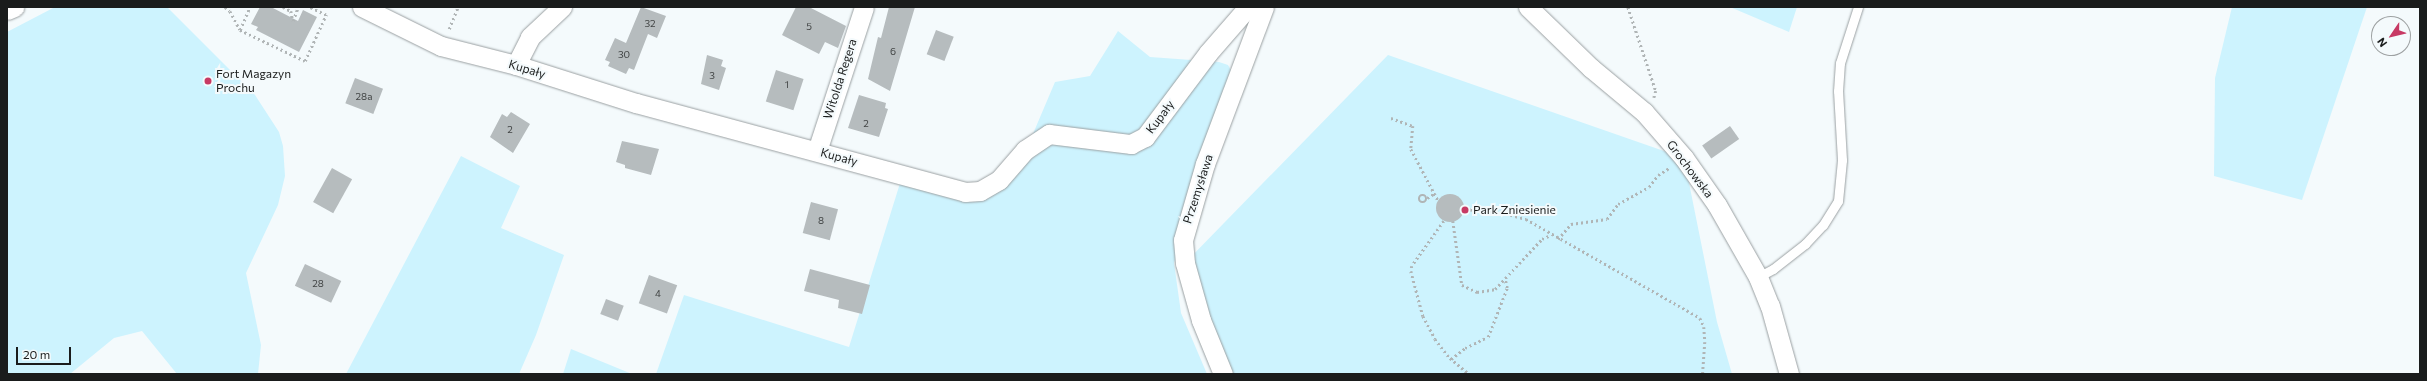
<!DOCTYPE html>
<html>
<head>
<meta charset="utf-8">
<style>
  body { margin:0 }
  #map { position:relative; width:2427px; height:381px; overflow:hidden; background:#f4fafc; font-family:Commissioner,sans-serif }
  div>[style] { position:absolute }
  .green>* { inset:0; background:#cdf3fe }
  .building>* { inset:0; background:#b6bcbe; transform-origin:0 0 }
  .round { border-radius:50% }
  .path>* { height:2.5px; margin-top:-1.25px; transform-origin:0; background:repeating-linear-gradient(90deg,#b0b5b6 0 2px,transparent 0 5px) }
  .path>.ring { margin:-1.25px; padding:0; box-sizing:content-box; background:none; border:2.5px solid #b0b5b6; border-radius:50% }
  .roads { filter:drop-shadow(0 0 1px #9aa0a2) drop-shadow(0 0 1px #9aa0a2) }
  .service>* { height:9px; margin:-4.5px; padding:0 4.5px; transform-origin:4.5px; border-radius:4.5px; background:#fff }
  .minor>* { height:19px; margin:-9.5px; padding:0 9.5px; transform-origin:9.5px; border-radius:9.5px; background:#fff }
  .dots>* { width:11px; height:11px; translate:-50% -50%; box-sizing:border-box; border:2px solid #f4fafc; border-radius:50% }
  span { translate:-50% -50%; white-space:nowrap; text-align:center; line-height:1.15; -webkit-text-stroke:4px #f4fafc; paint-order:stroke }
  .number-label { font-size:10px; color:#414444 }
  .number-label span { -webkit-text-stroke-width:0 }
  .street-label { font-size:12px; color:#1a1c1c }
  .poi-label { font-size:12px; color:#1a1c1c }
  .left { translate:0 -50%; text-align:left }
  .frame { position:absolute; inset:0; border:8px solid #1a1c1c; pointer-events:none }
  .north { position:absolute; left:2371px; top:16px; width:40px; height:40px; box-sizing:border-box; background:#f4fafc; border:1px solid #9da1a2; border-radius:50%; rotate:235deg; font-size:11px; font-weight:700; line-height:16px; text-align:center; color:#1a1c1c }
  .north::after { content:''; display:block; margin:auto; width:14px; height:18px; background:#c73964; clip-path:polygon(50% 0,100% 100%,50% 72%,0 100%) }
  .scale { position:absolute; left:16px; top:347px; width:55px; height:18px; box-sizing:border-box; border:2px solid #1a1c1c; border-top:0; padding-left:5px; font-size:12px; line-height:14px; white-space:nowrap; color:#1a1c1c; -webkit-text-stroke:3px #f4fafc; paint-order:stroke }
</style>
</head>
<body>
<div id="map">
  <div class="green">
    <i style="clip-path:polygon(55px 7px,167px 7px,255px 95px,279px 132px,283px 146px,285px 176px,278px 205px,246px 273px,261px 345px,258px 374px,177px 374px,142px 331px,114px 338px,70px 374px,7px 374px,7px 32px)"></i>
    <i style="clip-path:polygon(1730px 7px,1797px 7px,1789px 32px)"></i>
    <i style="clip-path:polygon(2232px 7px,2367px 7px,2302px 200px,2214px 176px,2215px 78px)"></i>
    <i style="clip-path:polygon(1118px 31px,1150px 57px,1219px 62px,1228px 65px,1233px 74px,1174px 263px,1181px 313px,1207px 374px,656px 374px,684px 295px,849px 347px,901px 180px,946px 195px,1015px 176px,1055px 82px,1090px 76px)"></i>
    <i style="clip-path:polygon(1388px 55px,1684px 158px,1717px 322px,1732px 374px,1223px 374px,1185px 263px)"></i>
    <i style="clip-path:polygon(461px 156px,520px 186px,501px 228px,564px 255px,536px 335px,519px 374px,346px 374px)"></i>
    <i style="clip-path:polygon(571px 349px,632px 374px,563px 374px)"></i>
  </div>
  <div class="building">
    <i style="clip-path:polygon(260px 7px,271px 7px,298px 21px,303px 10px,317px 17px,299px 52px,256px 30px,258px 27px,251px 24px)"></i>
    <i style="clip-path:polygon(641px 7px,666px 16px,657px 38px,648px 34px,634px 70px,629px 68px,626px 74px,608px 66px,610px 62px,605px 60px,615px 38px,626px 43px)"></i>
    <i style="clip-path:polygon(796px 7px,809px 7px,846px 26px,838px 48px,825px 42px,819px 54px,782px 35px)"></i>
    <i style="clip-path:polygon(889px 7px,915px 7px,890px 91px,868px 79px,878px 37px,881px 38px)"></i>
    <i style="left:936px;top:30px;width:19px;height:26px;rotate:21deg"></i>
    <i style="clip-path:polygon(707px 55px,723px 60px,721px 66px,726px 68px,719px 90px,701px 84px)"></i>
    <i style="left:776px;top:70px;width:29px;height:33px;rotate:18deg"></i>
    <i style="left:355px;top:78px;width:30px;height:27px;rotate:21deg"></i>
    <i style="clip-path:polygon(859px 95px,886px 103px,885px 108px,888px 109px,879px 137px,848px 128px)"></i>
    <i style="clip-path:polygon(511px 112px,530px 124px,513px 153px,490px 137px,502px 114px,507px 117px)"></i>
    <i style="left:1730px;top:126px;width:16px;height:34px;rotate:55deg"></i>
    <i style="clip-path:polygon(622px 141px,659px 149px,651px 175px,625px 168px,625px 165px,616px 162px)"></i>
    <i style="left:332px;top:168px;width:23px;height:39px;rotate:29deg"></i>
    <i class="round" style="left:1436px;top:194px;width:28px;height:28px"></i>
    <i style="left:811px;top:202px;width:28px;height:32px;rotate:15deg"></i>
    <i style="left:305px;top:264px;width:40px;height:24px;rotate:25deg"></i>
    <i style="clip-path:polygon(810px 269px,870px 285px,862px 314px,838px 308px,839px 300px,804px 291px)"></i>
    <i style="left:649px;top:275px;width:30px;height:30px;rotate:20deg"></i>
    <i style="left:606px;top:299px;width:19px;height:16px;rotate:21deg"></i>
  </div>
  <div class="path">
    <i style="left:225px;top:7px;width:6px;rotate:39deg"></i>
    <i style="left:230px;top:11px;width:21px;rotate:62deg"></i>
    <i style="left:240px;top:30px;width:25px;rotate:-67deg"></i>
    <i style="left:283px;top:7px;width:9px;rotate:27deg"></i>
    <i style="left:291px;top:11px;width:10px;rotate:79deg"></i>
    <i style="left:293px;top:21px;width:15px;rotate:-70deg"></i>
    <i style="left:1628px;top:7px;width:89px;rotate:71.6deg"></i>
    <i style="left:1656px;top:91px;width:7px;rotate:106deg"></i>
    <i style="left:449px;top:29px;width:24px;rotate:-68deg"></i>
    <i style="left:240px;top:30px;width:72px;rotate:25.5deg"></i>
    <i style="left:305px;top:61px;width:51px;rotate:-65.5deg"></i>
    <i style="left:326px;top:15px;width:19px;rotate:-155deg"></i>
    <i style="left:1391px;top:118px;width:23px;rotate:20deg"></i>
    <i style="left:1413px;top:126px;width:23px;rotate:95deg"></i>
    <i style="left:1411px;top:149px;width:60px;rotate:62.2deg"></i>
    <i class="ring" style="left:1419.5px;top:195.5px;width:4.5px;height:4.5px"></i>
    <i style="left:1427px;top:198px;width:9px;rotate:-32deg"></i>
    <i style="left:1465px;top:209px;width:36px;rotate:5deg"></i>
    <i style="left:1501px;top:212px;width:26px;rotate:16deg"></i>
    <i style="left:1526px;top:219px;width:200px;rotate:29.6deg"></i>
    <i style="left:1700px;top:318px;width:10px;rotate:66deg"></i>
    <i style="left:1704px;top:327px;width:15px;rotate:86deg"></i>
    <i style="left:1705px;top:342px;width:32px;rotate:94deg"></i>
    <i style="left:1444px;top:221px;width:55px;rotate:125.4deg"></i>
    <i style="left:1412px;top:266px;width:5px;rotate:101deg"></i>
    <i style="left:1411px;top:271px;width:47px;rotate:75.1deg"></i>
    <i style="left:1423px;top:316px;width:26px;rotate:62deg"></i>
    <i style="left:1435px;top:339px;width:24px;rotate:52deg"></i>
    <i style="left:1450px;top:358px;width:25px;rotate:40deg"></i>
    <i style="left:1453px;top:221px;width:65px;rotate:82deg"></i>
    <i style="left:1462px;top:285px;width:17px;rotate:25deg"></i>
    <i style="left:1477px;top:292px;width:18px;rotate:-9deg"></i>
    <i style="left:1495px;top:289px;width:69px;rotate:-46.8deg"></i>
    <i style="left:1542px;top:239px;width:10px;rotate:-24deg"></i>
    <i style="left:1558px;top:239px;width:20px;rotate:-49deg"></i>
    <i style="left:1571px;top:224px;width:36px;rotate:-8deg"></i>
    <i style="left:1607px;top:219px;width:19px;rotate:-54deg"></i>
    <i style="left:1618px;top:204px;width:35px;rotate:-29deg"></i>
    <i style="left:1649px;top:187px;width:15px;rotate:-53deg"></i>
    <i style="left:1658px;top:175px;width:13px;rotate:-32deg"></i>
    <i style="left:1451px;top:359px;width:18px;rotate:-38deg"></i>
    <i style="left:1465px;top:348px;width:25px;rotate:-26deg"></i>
    <i style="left:1488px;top:337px;width:53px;rotate:-68.8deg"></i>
    <i style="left:1507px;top:288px;width:9px;rotate:-103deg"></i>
  </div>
  <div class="roads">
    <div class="service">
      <i style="left:1758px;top:277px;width:17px;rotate:-28deg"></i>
      <i style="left:1773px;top:269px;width:41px;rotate:-38deg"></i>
      <i style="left:1805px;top:244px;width:26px;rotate:-47deg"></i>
      <i style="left:1823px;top:225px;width:28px;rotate:-58deg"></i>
      <i style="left:1838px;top:201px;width:41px;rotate:-84.4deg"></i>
      <i style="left:1842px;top:160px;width:69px;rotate:-93.3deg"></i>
      <i style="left:1838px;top:91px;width:28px;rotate:-86deg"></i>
      <i style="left:1840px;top:63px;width:59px;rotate:-72.2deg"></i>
    </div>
    <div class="minor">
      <i style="left:362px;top:7px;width:88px;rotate:26.3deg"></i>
      <i style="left:441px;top:46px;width:77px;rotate:14.2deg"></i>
      <i style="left:516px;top:65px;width:126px;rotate:17.6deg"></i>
      <i style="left:636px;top:103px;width:341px;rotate:15.1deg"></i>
      <i style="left:965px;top:192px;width:15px;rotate:-4deg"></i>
      <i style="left:980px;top:191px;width:22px;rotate:-30deg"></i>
      <i style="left:999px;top:180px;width:40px;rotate:-49deg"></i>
      <i style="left:1025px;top:150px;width:29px;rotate:-34deg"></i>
      <i style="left:1049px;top:134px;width:83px;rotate:7deg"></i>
      <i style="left:1131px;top:144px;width:16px;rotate:-27deg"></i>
      <i style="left:1145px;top:137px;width:105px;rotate:-53.1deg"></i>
      <i style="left:1208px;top:53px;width:61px;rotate:-49deg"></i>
      <i style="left:1528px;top:7px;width:88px;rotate:44.1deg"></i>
      <i style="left:1591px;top:68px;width:69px;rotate:39.7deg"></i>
      <i style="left:1644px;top:112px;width:61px;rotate:49deg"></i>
      <i style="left:1684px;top:158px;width:57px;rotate:54.9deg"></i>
      <i style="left:1717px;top:205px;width:83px;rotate:60.3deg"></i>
      <i style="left:1758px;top:277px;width:31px;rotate:68deg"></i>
      <i style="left:1770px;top:306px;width:71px;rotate:74.4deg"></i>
      <i style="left:7px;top:10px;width:8px;rotate:-23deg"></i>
      <i style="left:516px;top:65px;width:31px;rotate:-63deg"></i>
      <i style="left:530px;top:37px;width:44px;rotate:-43.2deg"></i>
      <i style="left:817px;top:151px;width:151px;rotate:-71.9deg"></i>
      <i style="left:1223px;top:374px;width:58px;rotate:-112.2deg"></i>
      <i style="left:1201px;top:320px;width:59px;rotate:-105.7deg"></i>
      <i style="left:1185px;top:263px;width:23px;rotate:-95deg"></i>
      <i style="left:1183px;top:240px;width:79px;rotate:-73.9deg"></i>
      <i style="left:1205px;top:164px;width:168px;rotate:-69.4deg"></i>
    </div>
  </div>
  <div class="dots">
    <i style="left:208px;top:81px;background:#c73964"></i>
    <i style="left:1465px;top:210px;background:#c73964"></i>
  </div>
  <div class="number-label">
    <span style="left:650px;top:24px">32</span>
    <span style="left:809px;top:27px">5</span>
    <span style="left:893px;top:52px">6</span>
    <span style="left:624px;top:55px">30</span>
    <span style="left:712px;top:76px">3</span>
    <span style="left:787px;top:85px">1</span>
    <span style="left:364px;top:97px">28a</span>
    <span style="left:866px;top:124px">2</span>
    <span style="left:510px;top:130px">2</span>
    <span style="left:821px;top:221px">8</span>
    <span style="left:318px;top:284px">28</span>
    <span style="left:658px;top:294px">4</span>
  </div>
  <div class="street-label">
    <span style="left:527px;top:69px;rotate:17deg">Kupały</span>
    <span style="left:840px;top:79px;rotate:-72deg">Witolda Regera</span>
    <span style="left:1160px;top:117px;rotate:-53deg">Kupały</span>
    <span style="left:839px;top:157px;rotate:15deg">Kupały</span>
    <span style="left:1690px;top:169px;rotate:53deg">Grochowska</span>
    <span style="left:1198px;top:189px;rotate:-72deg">Przemysława</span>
  </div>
  <div class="poi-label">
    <span class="left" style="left:216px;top:81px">Fort Magazyn<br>Prochu</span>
    <span class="left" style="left:1473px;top:210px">Park Zniesienie</span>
  </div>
  <div class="frame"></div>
  <div class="north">N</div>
  <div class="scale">20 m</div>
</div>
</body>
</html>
